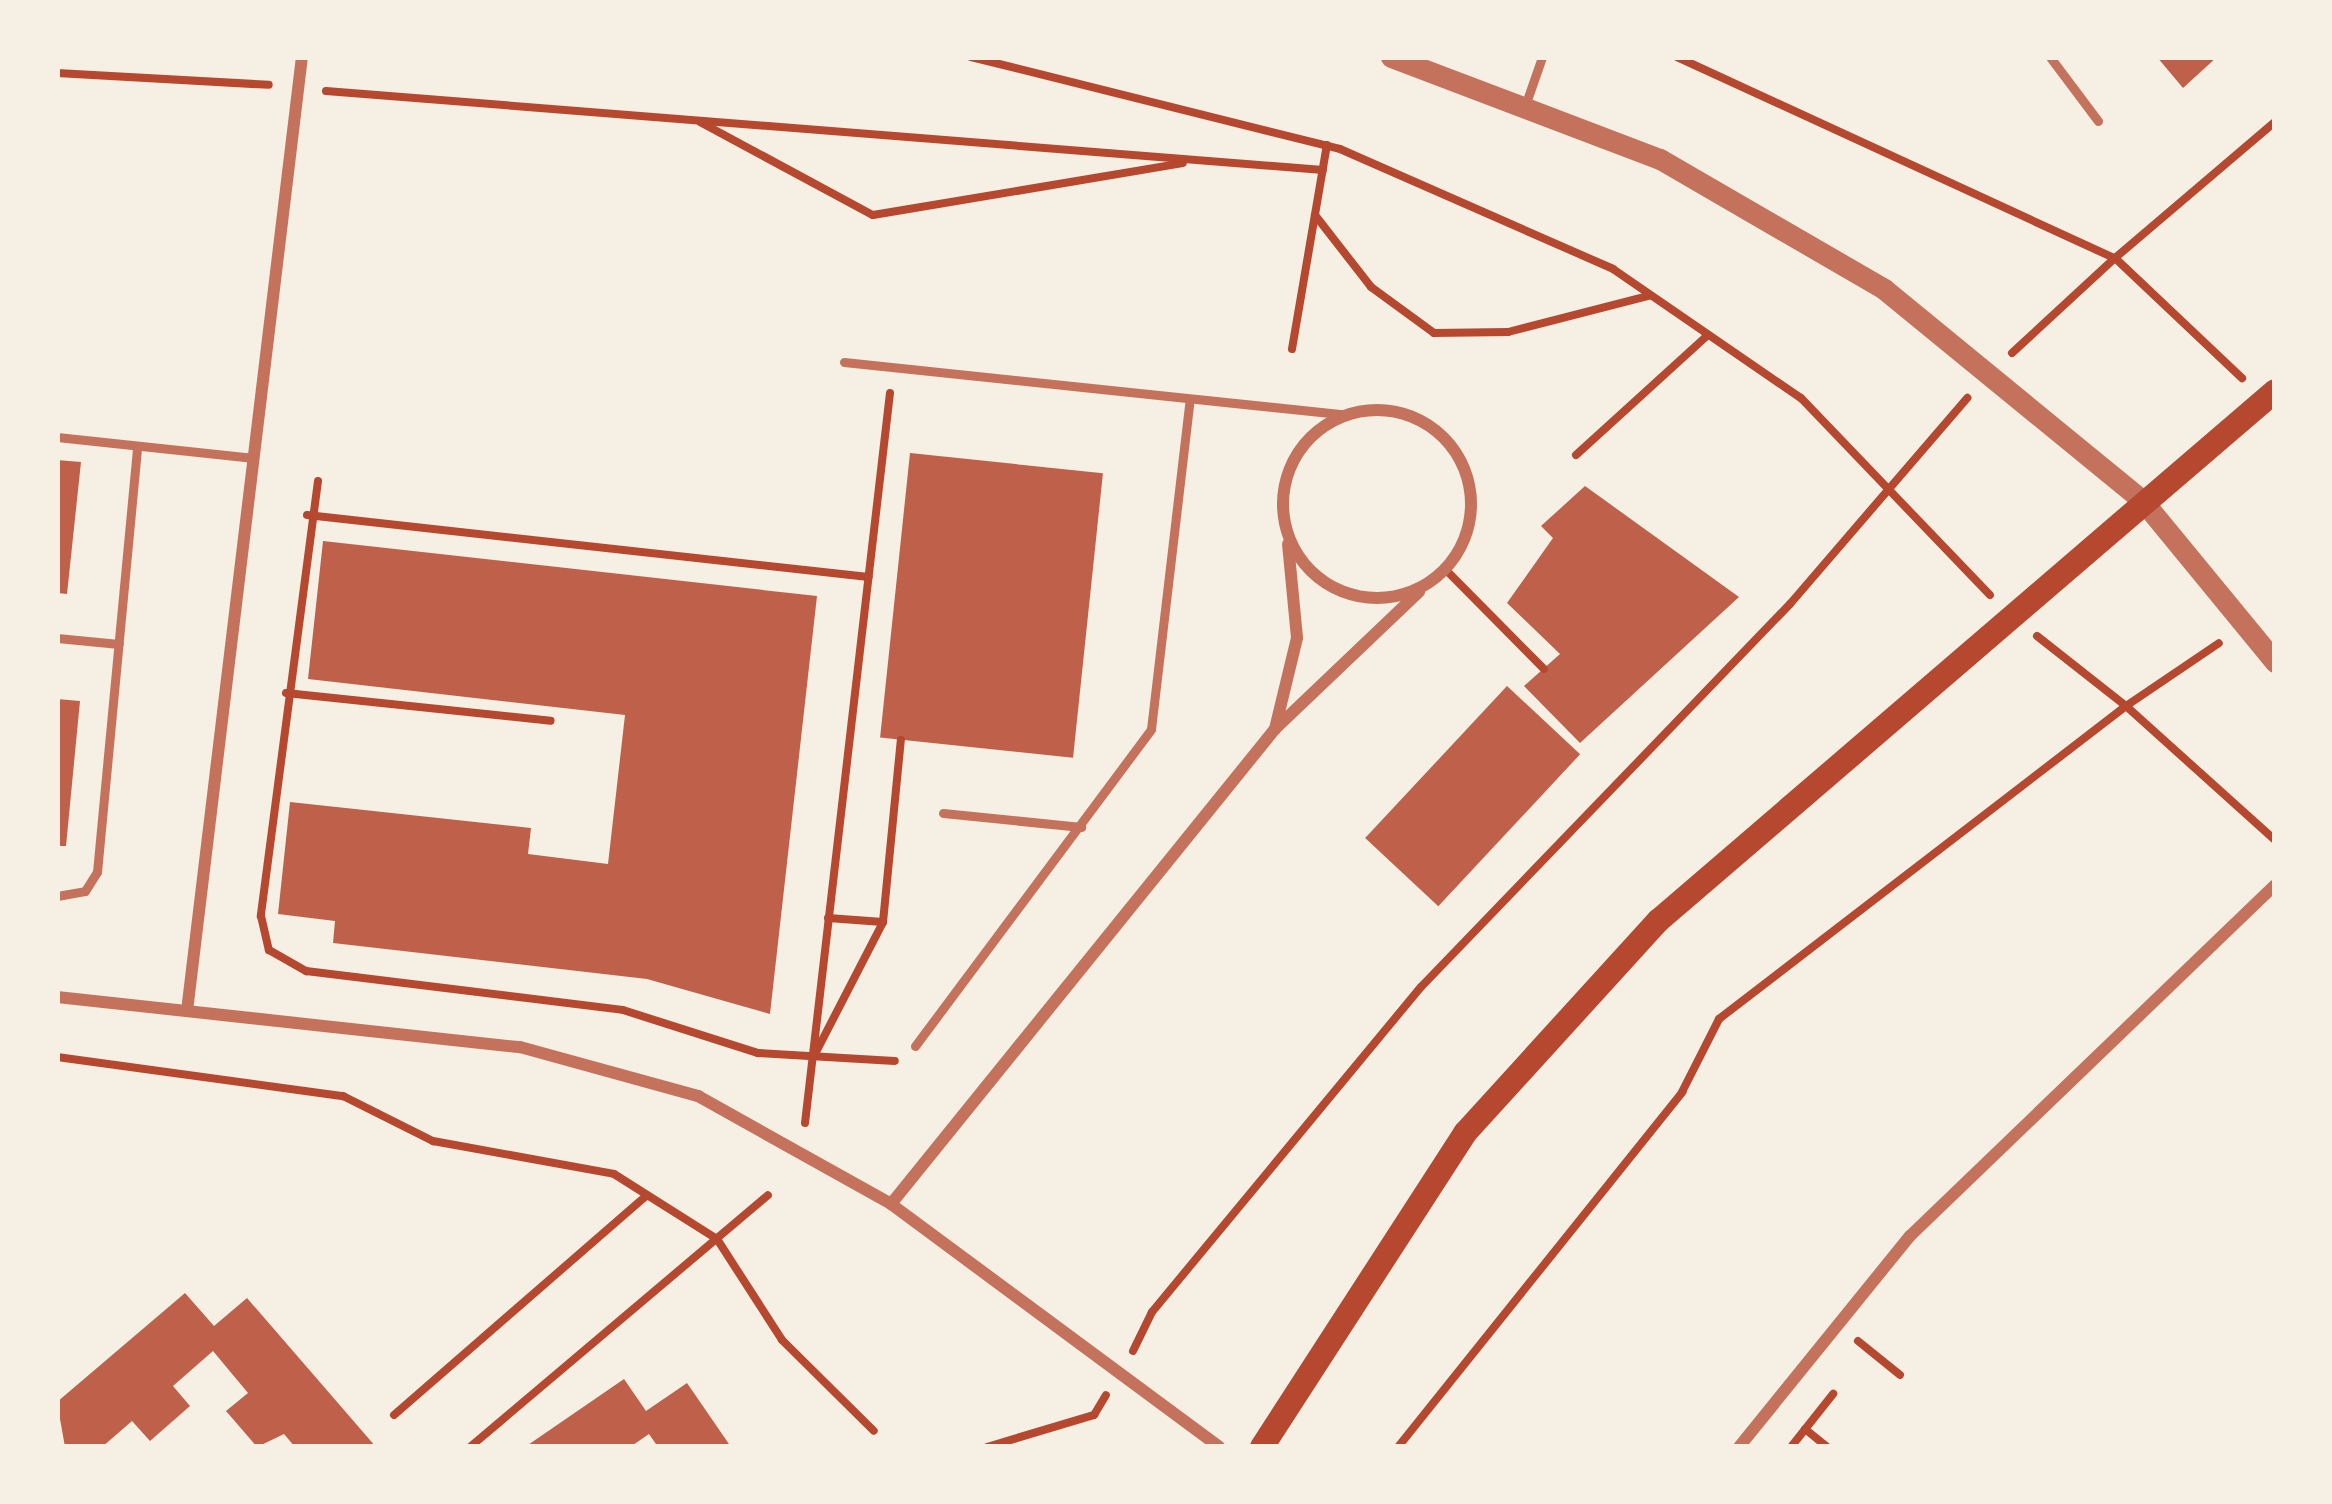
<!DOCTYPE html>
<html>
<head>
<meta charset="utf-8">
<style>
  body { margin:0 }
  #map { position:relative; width:2332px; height:1504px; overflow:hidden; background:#f6efe4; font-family:"Titillium Web",sans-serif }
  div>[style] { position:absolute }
  .building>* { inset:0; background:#bf614a; transform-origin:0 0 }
  .path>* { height:8px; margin:-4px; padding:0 4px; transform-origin:4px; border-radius:4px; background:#b5482f }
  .service>* { height:9px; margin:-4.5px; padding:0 4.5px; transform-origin:4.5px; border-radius:4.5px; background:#c5725c }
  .minor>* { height:12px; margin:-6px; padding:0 6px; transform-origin:6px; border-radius:6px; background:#c5725c }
  .minor>.ring { margin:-6px; padding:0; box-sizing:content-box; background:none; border:12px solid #c5725c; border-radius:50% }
  .tertiary>* { height:21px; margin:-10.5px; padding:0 10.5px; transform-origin:10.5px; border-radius:10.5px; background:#c5725c }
  .secondary>* { height:24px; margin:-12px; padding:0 12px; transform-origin:12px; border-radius:12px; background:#b5482f }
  span { translate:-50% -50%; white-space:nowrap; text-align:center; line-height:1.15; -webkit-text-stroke:12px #f6efe4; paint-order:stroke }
  .frame { position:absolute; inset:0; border:60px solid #f6efe4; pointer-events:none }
</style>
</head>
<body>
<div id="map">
  <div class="building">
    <i style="clip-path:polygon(2157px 57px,2217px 57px,2183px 88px)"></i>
    <i style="left:910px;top:453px;width:194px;height:286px;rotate:6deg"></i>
    <i style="clip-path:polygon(57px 460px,81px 462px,67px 594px,57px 593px)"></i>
    <i style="clip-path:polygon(1585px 486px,1739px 597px,1580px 743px,1524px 686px,1560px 654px,1507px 603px,1553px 538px,1541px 526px)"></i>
    <i style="clip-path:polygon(323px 541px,817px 596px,770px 1014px,647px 979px,333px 943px,335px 921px,278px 914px,290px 802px,531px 828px,528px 854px,608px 864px,625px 715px,308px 679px)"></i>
    <i style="left:1507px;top:686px;width:100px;height:208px;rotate:43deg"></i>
    <i style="clip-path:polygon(57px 699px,80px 701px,66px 846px,57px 846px)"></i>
    <i style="clip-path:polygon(185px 1293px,214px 1326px,247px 1298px,376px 1447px,295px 1447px,284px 1434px,257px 1447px,226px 1411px,248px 1393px,213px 1351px,173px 1386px,190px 1406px,150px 1441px,132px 1421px,102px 1447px,65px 1447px,57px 1402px)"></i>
    <i style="clip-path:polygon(624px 1379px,646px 1411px,687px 1383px,731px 1447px,658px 1447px,649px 1434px,630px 1447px,525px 1447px)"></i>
  </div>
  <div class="path">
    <i style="left:971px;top:57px;width:380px;rotate:14deg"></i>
    <i style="left:1340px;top:149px;width:298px;rotate:23.7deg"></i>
    <i style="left:1613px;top:269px;width:228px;rotate:34.5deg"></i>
    <i style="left:1801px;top:398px;width:273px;rotate:46.2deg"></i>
    <i style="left:1677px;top:57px;width:482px;rotate:24.7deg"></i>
    <i style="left:2115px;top:258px;width:210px;rotate:-40.4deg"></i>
    <i style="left:57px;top:73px;width:212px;rotate:3.2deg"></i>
    <i style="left:326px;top:91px;width:1000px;rotate:4.53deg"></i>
    <i style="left:700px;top:122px;width:196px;rotate:28.3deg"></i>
    <i style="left:873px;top:215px;width:314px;rotate:-9.5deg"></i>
    <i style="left:1315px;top:215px;width:91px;rotate:52.1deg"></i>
    <i style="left:1371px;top:287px;width:78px;rotate:36.1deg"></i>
    <i style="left:1434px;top:333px;width:74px;rotate:-0.8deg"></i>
    <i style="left:1508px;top:332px;width:145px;rotate:-14.4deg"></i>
    <i style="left:1292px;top:349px;width:207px;rotate:-80.3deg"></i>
    <i style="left:2012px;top:353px;width:140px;rotate:-42.7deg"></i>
    <i style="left:2115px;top:258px;width:175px;rotate:43.4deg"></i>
    <i style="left:1576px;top:455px;width:177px;rotate:-42.3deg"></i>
    <i style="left:318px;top:481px;width:439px;rotate:97.5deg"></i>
    <i style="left:261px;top:916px;width:35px;rotate:77deg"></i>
    <i style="left:269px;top:950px;width:43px;rotate:29.6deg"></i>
    <i style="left:306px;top:971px;width:319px;rotate:7deg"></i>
    <i style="left:623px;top:1010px;width:142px;rotate:17.7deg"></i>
    <i style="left:758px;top:1053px;width:137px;rotate:3.3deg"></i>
    <i style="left:307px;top:515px;width:565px;rotate:6.3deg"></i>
    <i style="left:1444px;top:568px;width:142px;rotate:45.3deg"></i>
    <i style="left:2037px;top:636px;width:113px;rotate:38.2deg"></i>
    <i style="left:2126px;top:706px;width:112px;rotate:-34.1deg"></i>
    <i style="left:286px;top:693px;width:266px;rotate:6deg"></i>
    <i style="left:828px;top:918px;width:55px;rotate:4.2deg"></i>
    <i style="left:883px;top:922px;width:183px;rotate:-84.4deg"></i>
    <i style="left:815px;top:1054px;width:148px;rotate:-62.7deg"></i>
    <i style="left:57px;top:1057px;width:289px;rotate:7.8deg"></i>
    <i style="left:343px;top:1096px;width:101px;rotate:26.6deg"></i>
    <i style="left:433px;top:1141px;width:184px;rotate:10.3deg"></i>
    <i style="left:614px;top:1174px;width:122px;rotate:32.3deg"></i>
    <i style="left:717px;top:1239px;width:120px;rotate:57.2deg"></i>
    <i style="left:782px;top:1340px;width:129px;rotate:44.7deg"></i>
    <i style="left:805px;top:1123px;width:735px;rotate:-83.36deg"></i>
    <i style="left:1858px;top:1341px;width:54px;rotate:39deg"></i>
    <i style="left:1133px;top:1351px;width:43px;rotate:-64deg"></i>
    <i style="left:1152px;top:1312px;width:422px;rotate:-50.4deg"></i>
    <i style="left:1421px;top:987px;width:532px;rotate:-46.07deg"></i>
    <i style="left:1790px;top:604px;width:272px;rotate:-49.3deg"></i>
    <i style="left:394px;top:1415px;width:335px;rotate:-41deg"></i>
    <i style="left:1805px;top:1429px;width:28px;rotate:39deg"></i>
    <i style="left:470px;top:1447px;width:390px;rotate:-40.2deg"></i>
    <i style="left:987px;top:1447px;width:112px;rotate:-16.7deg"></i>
    <i style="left:1094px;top:1415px;width:23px;rotate:-59deg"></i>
    <i style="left:1398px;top:1447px;width:455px;rotate:-51.3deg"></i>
    <i style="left:1682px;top:1092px;width:82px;rotate:-63.1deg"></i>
    <i style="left:1719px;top:1019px;width:513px;rotate:-37.56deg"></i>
    <i style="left:2126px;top:706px;width:200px;rotate:42deg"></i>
    <i style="left:1791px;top:1447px;width:68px;rotate:-51.6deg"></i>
  </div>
  <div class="service">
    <i style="left:2050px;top:57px;width:80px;rotate:53.1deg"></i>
    <i style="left:1526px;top:103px;width:49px;rotate:-70.8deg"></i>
    <i style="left:844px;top:362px;width:508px;rotate:5.99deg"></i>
    <i style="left:57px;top:437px;width:198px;rotate:6.1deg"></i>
    <i style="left:57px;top:638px;width:62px;rotate:5.5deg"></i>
    <i style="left:943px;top:813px;width:139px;rotate:5.8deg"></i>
    <i style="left:57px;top:896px;width:28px;rotate:-10deg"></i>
    <i style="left:85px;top:891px;width:22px;rotate:-58deg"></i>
    <i style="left:97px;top:872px;width:428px;rotate:-84.6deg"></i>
    <i style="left:915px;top:1046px;width:395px;rotate:-53.3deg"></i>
    <i style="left:1151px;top:729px;width:332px;rotate:-83.3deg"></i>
  </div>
  <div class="minor">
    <i class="ring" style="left:1283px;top:410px;width:176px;height:176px"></i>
    <i style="left:1288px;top:544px;width:94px;rotate:84.5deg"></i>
    <i style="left:1297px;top:638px;width:94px;rotate:103.6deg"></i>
    <i style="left:1275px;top:729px;width:199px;rotate:-43.6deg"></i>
    <i style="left:57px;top:997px;width:466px;rotate:6.2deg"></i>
    <i style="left:520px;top:1047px;width:185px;rotate:15.4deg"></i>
    <i style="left:698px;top:1096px;width:221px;rotate:29.2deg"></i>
    <i style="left:891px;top:1204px;width:408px;rotate:36.5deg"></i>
    <i style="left:187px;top:1011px;width:961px;rotate:-83.13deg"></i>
    <i style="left:891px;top:1204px;width:611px;rotate:-51.05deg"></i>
    <i style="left:1739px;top:1447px;width:272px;rotate:-51deg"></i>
    <i style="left:1910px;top:1236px;width:506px;rotate:-43.88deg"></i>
  </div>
  <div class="tertiary">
    <i style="left:1391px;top:57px;width:288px;rotate:20.8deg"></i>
    <i style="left:1660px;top:159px;width:259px;rotate:30.1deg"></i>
    <i style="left:1884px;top:289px;width:333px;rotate:39.3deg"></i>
    <i style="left:2142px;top:500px;width:210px;rotate:50.6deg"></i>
  </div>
  <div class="secondary">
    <i style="left:1262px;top:1447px;width:374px;rotate:-57.1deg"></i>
    <i style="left:1465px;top:1133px;width:287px;rotate:-47.7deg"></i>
    <i style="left:1658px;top:921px;width:813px;rotate:-40.66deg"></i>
  </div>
  <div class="frame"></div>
</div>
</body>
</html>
